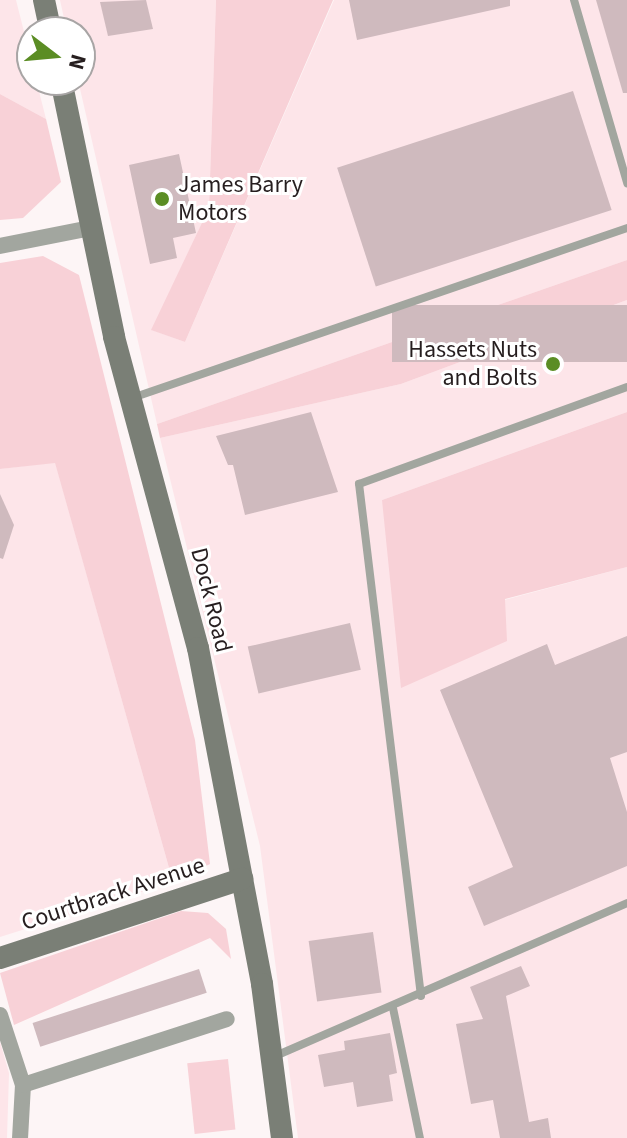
<!DOCTYPE html>
<html>
<head>
<meta charset="utf-8">
<style>
  body { margin:0 }
  #map { position:relative; width:627px; height:1138px; overflow:hidden; background:#fdf5f6; font-family:"Source Sans 3",sans-serif }
  div>[style] { position:absolute }
  .built>* { inset:0; background:#fde5e9 }
  .green>* { inset:0; background:#f8d1d7; transform-origin:0 0 }
  .building>* { inset:0; background:#cfbabe; transform-origin:0 0 }
  .lane>* { height:8px; margin:-4px; padding:0 4px; transform-origin:4px; border-radius:4px; background:#a2a69f }
  .street>* { height:16px; margin:-8px; padding:0 8px; transform-origin:8px; border-radius:8px; background:#a2a69f }
  .secondary>* { height:22px; margin:-11px; padding:0 11px; transform-origin:11px; border-radius:11px; background:#7a7f76 }
  .dots>* { width:22px; height:22px; translate:-50% -50%; box-sizing:border-box; border:4px solid #fff; border-radius:50% }
  span { translate:-50% -50%; white-space:nowrap; text-align:center; line-height:1.15; -webkit-text-stroke:6px #fff; paint-order:stroke }
  .poi-label { font-size:24px; color:#261e1f }
  .left { translate:0 -50%; text-align:left }
  .right { translate:-100% -50%; text-align:right }
  .street-label { font-size:24px; color:#261e1f }
  .north { position:absolute; left:16px; top:16px; width:80px; height:80px; box-sizing:border-box; background:#fff; border:2px solid #a8a5a5; border-radius:50%; rotate:106deg; font-size:22px; font-weight:700; line-height:32px; text-align:center; color:#261e1f }
  .north::after { content:''; display:block; margin:auto; width:28px; height:36px; background:#5b8d24; clip-path:polygon(50% 0,100% 100%,50% 72%,0 100%) }
</style>
</head>
<body>
<div id="map">
  <div class="built">
    <i style="clip-path:polygon(0 0,16px 0,46px 119px,0 94px)"></i>
    <i style="clip-path:polygon(60px 0,216px 0,209px 208px,152px 330px,185px 342px,334px 0,627px 0,627px 260px,157px 424px,78px 80px,80px 32px,67px 32px)"></i>
    <i style="clip-path:polygon(627px 300px,627px 412px,382px 500px,504px 600px,627px 567px,627px 1138px,298px 1138px,260px 846px,160px 438px,401px 384px)"></i>
    <i style="clip-path:polygon(55px 462px,173px 882px,0 937px,0 469px)"></i>
    <i style="clip-path:polygon(0 1042px,9px 1073px,7px 1138px,0 1138px)"></i>
  </div>
  <div class="green">
    <i style="clip-path:polygon(216px 0,333px 0,185px 342px,151px 330px,209px 208px)"></i>
    <i style="clip-path:polygon(0 94px,46px 119px,61px 182px,23px 218px,0 220px)"></i>
    <i style="clip-path:polygon(43px 256px,79px 275px,195px 740px,210px 864px,173px 882px,55px 463px,0 469px,0 263px)"></i>
    <i style="clip-path:polygon(627px 260px,627px 300px,401px 384px,160px 438px,157px 424px)"></i>
    <i style="clip-path:polygon(627px 412px,627px 567px,505px 599px,507px 641px,401px 688px,382px 500px)"></i>
    <i style="clip-path:polygon(181px 911px,208px 913px,226px 929px,231px 959px,210px 938px,14px 1025px,0 973px)"></i>
    <i style="left:228px;top:1059px;width:71px;height:41px;rotate:84deg"></i>
  </div>
  <div class="building">
    <i style="clip-path:polygon(146px 0,153px 29px,108px 36px,100px 2px)"></i>
    <i style="clip-path:polygon(349px 0,510px 0,510px 6px,357px 40px)"></i>
    <i style="clip-path:polygon(596px 0,627px 0,627px 93px,623px 93px)"></i>
    <i style="left:573px;top:91px;width:125px;height:248px;rotate:72deg"></i>
    <i style="clip-path:polygon(179px 154px,196px 233px,173px 238px,177px 258px,150px 264px,129px 165px)"></i>
    <i style="left:627px;top:305px;width:57px;height:235px;rotate:90deg"></i>
    <i style="clip-path:polygon(311px 412px,338px 492px,245px 515px,233px 465px,228px 465px,216px 436px)"></i>
    <i style="clip-path:polygon(0 494px,14px 525px,3px 559px,0 558px)"></i>
    <i style="left:350px;top:623px;width:48px;height:105px;rotate:77deg"></i>
    <i style="clip-path:polygon(627px 636px,627px 752px,610px 758px,627px 812px,627px 866px,484px 926px,468px 887px,513px 867px,440px 690px,547px 644px,555px 665px)"></i>
    <i style="left:373px;top:932px;width:61px;height:65px;rotate:82deg"></i>
    <i style="clip-path:polygon(521px 966px,530px 986px,506px 996px,529px 1122px,548px 1118px,551px 1138px,500px 1138px,493px 1100px,471px 1104px,456px 1024px,483px 1019px,470px 987px)"></i>
    <i style="left:199px;top:969px;width:25px;height:175px;rotate:72deg"></i>
    <i style="clip-path:polygon(390px 1033px,397px 1073px,389px 1075px,393px 1101px,357px 1107px,353px 1082px,324px 1087px,318px 1055px,345px 1050px,344px 1041px)"></i>
  </div>
  <div class="lane">
    <i style="left:574px;top:0;width:191px;rotate:73.8deg"></i>
    <i style="left:132px;top:398px;width:523px;rotate:-18.95deg"></i>
    <i style="left:421px;top:996px;width:516px;rotate:-96.9deg"></i>
    <i style="left:359px;top:484px;width:285px;rotate:-19.9deg"></i>
    <i style="left:393px;top:1008px;width:133px;rotate:78.3deg"></i>
    <i style="left:273px;top:1057px;width:386px;rotate:-23.5deg"></i>
  </div>
  <div class="street">
    <i style="left:0;top:246px;width:93px;rotate:-11.2deg"></i>
    <i style="left:0;top:1015px;width:74px;rotate:71.8deg"></i>
    <i style="left:23px;top:1085px;width:53px;rotate:93.2deg"></i>
    <i style="left:23px;top:1085px;width:214px;rotate:-17.9deg"></i>
  </div>
  <div class="secondary">
    <i style="left:44px;top:0;width:33px;rotate:78deg"></i>
    <i style="left:61px;top:80px;width:262px;rotate:78.3deg"></i>
    <i style="left:114px;top:337px;width:322px;rotate:74.9deg"></i>
    <i style="left:198px;top:648px;width:342px;rotate:79.2deg"></i>
    <i style="left:262px;top:984px;width:155px;rotate:82.6deg"></i>
    <i style="left:0;top:958px;width:255px;rotate:-18.1deg"></i>
  </div>
  <div class="dots">
    <i style="left:162px;top:199px;background:#5b8d24"></i>
    <i style="left:553px;top:364px;background:#5b8d24"></i>
  </div>
  <div class="poi-label">
    <span class="left" style="left:178px;top:199px">James Barry<br>Motors</span>
    <span class="right" style="left:537px;top:364px">Hassets Nuts<br>and Bolts</span>
  </div>
  <div class="street-label">
    <span style="left:211px;top:600px;rotate:76deg">Dock Road</span>
    <span style="left:113px;top:894px;rotate:-18deg">Courtbrack Avenue</span>
  </div>
  <div class="north">N</div>
</div>
</body>
</html>
